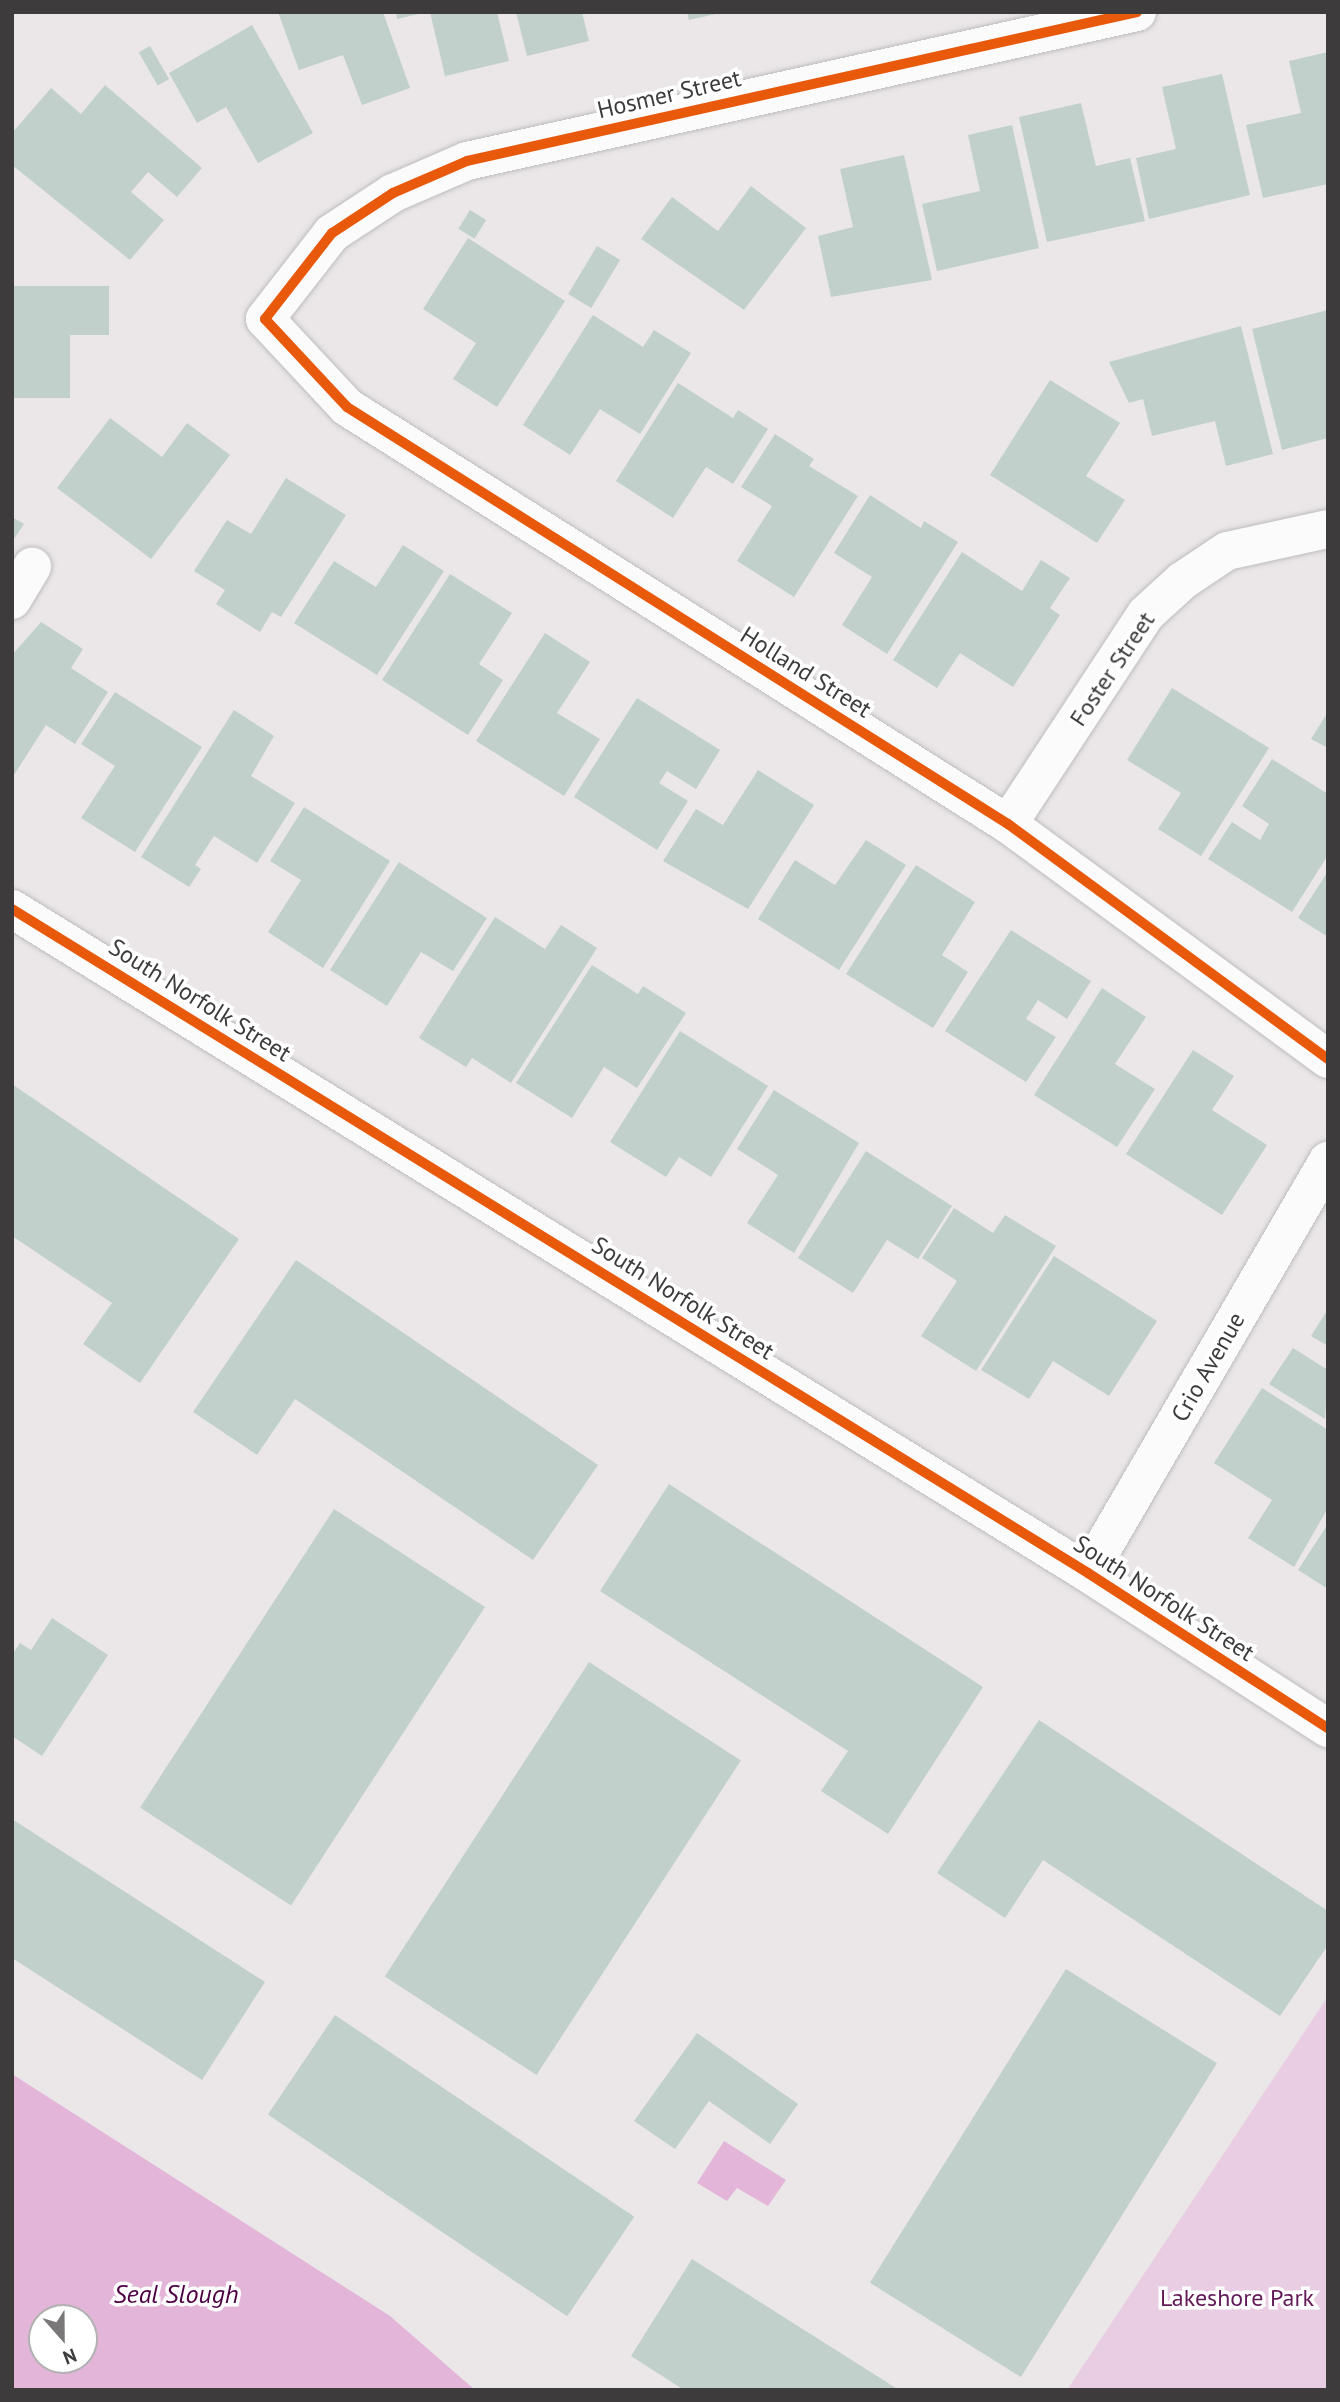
<!DOCTYPE html>
<html>
<head>
<meta charset="utf-8">
<style>
  body { margin:0 }
  #map { position:relative; width:1340px; height:2402px; overflow:hidden; background:#ebe7e9; font-family:"PT Sans",sans-serif }
  div>[style] { position:absolute }
  .green>* { inset:0; background:#e9cde2 }
  .water>* { inset:0; background:#e3b5d9 }
  .building>* { inset:0; background:#c1d0ca; transform-origin:0 0 }
  .roads { filter:drop-shadow(0 0 2px #bebcbd) drop-shadow(0 0 2px #bebcbd) }
  .minor>* { height:38px; margin:-19px; padding:0 19px; transform-origin:19px; border-radius:19px; background:#fcfbfc }
  .major>* { height:38px; margin:-19px; padding:0 19px; transform-origin:19px; border-radius:19px; background:#fcfbfc }
  .cycleway>* { height:10px; margin:-5px; padding:0 5px; transform-origin:5px; border-radius:5px; background:#e8590c }
  span { translate:-50% -50%; white-space:nowrap; text-align:center; line-height:1.15; -webkit-text-stroke:7px #fff; paint-order:stroke }
  .street-label { font-size:24px; color:#3d3b3c }
  .park-label { font-size:24px; color:#621957 }
  .water-label { font-size:26px; color:#4d0144; font-style:italic }
  .frame { position:absolute; inset:0; border:14px solid #3d3b3c; pointer-events:none }
  .north { position:absolute; left:28px; top:2304px; width:70px; height:70px; box-sizing:border-box; background:#fff; border:2px solid #b1b1b1; border-radius:50%; rotate:159deg; font-size:19px; font-weight:700; line-height:28px; text-align:center; color:#3d3b3c }
  .north::after { content:''; display:block; margin:auto; width:24px; height:32px; background:#7a7779; clip-path:polygon(50% 0,100% 100%,50% 72%,0 100%) }
</style>
</head>
<body>
<div id="map">
  <div class="green">
    <i style="clip-path:polygon(1328px 1996px,1328px 2390px,1067px 2390px)"></i>
  </div>
  <div class="water">
    <i style="clip-path:polygon(evenodd,12px 2074px,390px 2316px,475px 2390px,12px 2390px,12px 2074px,42px 2318px,84px 2318px,84px 2360px,42px 2360px,42px 2318px)"></i>
    <i style="clip-path:polygon(724px 2141px,786px 2180px,768px 2206px,737px 2188px,727px 2201px,697px 2183px)"></i>
  </div>
  <div class="building">
    <i style="clip-path:polygon(278px 12px,383px 12px,410px 88px,362px 105px,343px 55px,299px 70px)"></i>
    <i style="clip-path:polygon(396px 12px,423px 12px,423px 13px,397px 19px)"></i>
    <i style="clip-path:polygon(430px 12px,497px 12px,509px 61px,445px 76px)"></i>
    <i style="clip-path:polygon(516px 12px,582px 12px,589px 41px,527px 56px)"></i>
    <i style="clip-path:polygon(687px 12px,719px 12px,720px 13px,689px 20px)"></i>
    <i style="clip-path:polygon(252px 25px,313px 133px,258px 163px,226px 107px,197px 123px,169px 73px)"></i>
    <i style="left:150px;top:46px;width:38px;height:13px;rotate:60deg"></i>
    <i style="clip-path:polygon(1328px 52px,1328px 184px,1263px 198px,1246px 125px,1301px 113px,1289px 61px)"></i>
    <i style="clip-path:polygon(1222px 74px,1250px 195px,1149px 219px,1136px 158px,1176px 149px,1162px 87px)"></i>
    <i style="clip-path:polygon(105px 85px,202px 168px,177px 197px,148px 172px,131px 192px,164px 220px,130px 260px,12px 165px,12px 133px,51px 88px,81px 114px)"></i>
    <i style="clip-path:polygon(1081px 103px,1096px 166px,1130px 158px,1145px 221px,1047px 242px,1019px 117px)"></i>
    <i style="clip-path:polygon(1012px 125px,1039px 248px,937px 271px,922px 204px,980px 191px,968px 135px)"></i>
    <i style="clip-path:polygon(904px 155px,932px 280px,831px 297px,818px 236px,853px 227px,840px 169px)"></i>
    <i style="clip-path:polygon(751px 186px,806px 228px,744px 310px,641px 239px,672px 197px,718px 231px)"></i>
    <i style="left:470px;top:210px;width:19px;height:22px;rotate:32deg"></i>
    <i style="clip-path:polygon(468px 238px,565px 301px,497px 407px,453px 379px,476px 343px,423px 309px)"></i>
    <i style="left:597px;top:246px;width:27px;height:56px;rotate:31deg"></i>
    <i style="clip-path:polygon(12px 286px,109px 286px,109px 335px,70px 335px,70px 398px,12px 398px)"></i>
    <i style="clip-path:polygon(1328px 310px,1328px 438px,1282px 450px,1252px 329px)"></i>
    <i style="clip-path:polygon(593px 315px,643px 347px,654px 330px,691px 353px,640px 434px,600px 409px,570px 455px,523px 425px)"></i>
    <i style="clip-path:polygon(1241px 326px,1273px 454px,1226px 466px,1215px 421px,1152px 436px,1143px 399px,1129px 403px,1109px 362px)"></i>
    <i style="clip-path:polygon(1050px 380px,1120px 423px,1086px 476px,1125px 500px,1097px 543px,990px 475px)"></i>
    <i style="clip-path:polygon(678px 383px,733px 418px,738px 410px,768px 429px,733px 484px,706px 467px,673px 518px,616px 481px)"></i>
    <i style="clip-path:polygon(110px 418px,162px 457px,187px 423px,230px 455px,151px 559px,57px 488px)"></i>
    <i style="clip-path:polygon(775px 434px,814px 459px,809px 466px,858px 496px,794px 597px,737px 561px,772px 506px,741px 487px)"></i>
    <i style="clip-path:polygon(286px 478px,346px 515px,281px 617px,272px 612px,260px 632px,216px 604px,225px 590px,194px 571px,227px 520px,251px 534px)"></i>
    <i style="clip-path:polygon(870px 495px,921px 528px,924px 521px,958px 542px,887px 654px,842px 625px,872px 577px,834px 553px)"></i>
    <i style="clip-path:polygon(12px 517px,24px 524px,12px 542px)"></i>
    <i style="clip-path:polygon(403px 545px,444px 571px,377px 675px,294px 623px,334px 561px,376px 587px)"></i>
    <i style="clip-path:polygon(962px 552px,1022px 591px,1041px 560px,1070px 578px,1050px 608px,1060px 615px,1013px 687px,960px 653px,937px 688px,893px 660px)"></i>
    <i style="clip-path:polygon(450px 574px,512px 613px,479px 664px,503px 680px,468px 735px,382px 680px)"></i>
    <i style="clip-path:polygon(41px 622px,83px 649px,71px 668px,108px 692px,75px 744px,46px 725px,12px 778px,12px 655px)"></i>
    <i style="clip-path:polygon(545px 633px,590px 662px,557px 713px,600px 739px,564px 796px,476px 741px)"></i>
    <i style="clip-path:polygon(1172px 688px,1269px 748px,1201px 856px,1158px 829px,1181px 793px,1127px 760px)"></i>
    <i style="clip-path:polygon(115px 692px,202px 747px,135px 852px,81px 818px,115px 766px,81px 744px)"></i>
    <i style="clip-path:polygon(637px 698px,720px 750px,696px 789px,667px 771px,659px 783px,688px 801px,657px 850px,574px 797px)"></i>
    <i style="clip-path:polygon(234px 710px,274px 736px,251px 776px,295px 803px,257px 863px,214px 836px,195px 865px,201px 869px,189px 887px,141px 857px)"></i>
    <i style="clip-path:polygon(1328px 712px,1328px 748px,1311px 739px)"></i>
    <i style="clip-path:polygon(1272px 759px,1328px 794px,1328px 855px,1292px 912px,1208px 859px,1232px 822px,1260px 840px,1269px 824px,1242px 806px)"></i>
    <i style="clip-path:polygon(758px 770px,814px 805px,748px 909px,663px 861px,696px 809px,723px 825px)"></i>
    <i style="clip-path:polygon(304px 807px,390px 861px,323px 968px,268px 932px,301px 880px,270px 861px)"></i>
    <i style="clip-path:polygon(866px 840px,906px 865px,839px 970px,758px 919px,795px 860px,835px 885px)"></i>
    <i style="clip-path:polygon(399px 862px,487px 918px,453px 971px,421px 952px,387px 1006px,330px 970px)"></i>
    <i style="clip-path:polygon(916px 865px,975px 902px,942px 955px,968px 972px,933px 1028px,846px 974px)"></i>
    <i style="clip-path:polygon(1328px 871px,1328px 937px,1298px 918px)"></i>
    <i style="clip-path:polygon(495px 917px,545px 949px,561px 925px,597px 948px,511px 1083px,472px 1058px,466px 1067px,419px 1038px)"></i>
    <i style="clip-path:polygon(1011px 930px,1091px 981px,1067px 1019px,1038px 1000px,1026px 1019px,1056px 1037px,1026px 1082px,945px 1031px)"></i>
    <i style="clip-path:polygon(592px 965px,638px 994px,643px 986px,686px 1013px,637px 1088px,604px 1067px,572px 1118px,516px 1083px)"></i>
    <i style="clip-path:polygon(1102px 988px,1146px 1017px,1115px 1064px,1155px 1089px,1117px 1147px,1034px 1095px)"></i>
    <i style="clip-path:polygon(680px 1031px,768px 1086px,711px 1177px,679px 1157px,666px 1177px,610px 1142px)"></i>
    <i style="clip-path:polygon(1193px 1050px,1234px 1076px,1212px 1110px,1267px 1145px,1222px 1215px,1126px 1154px)"></i>
    <i style="clip-path:polygon(12px 1084px,239px 1239px,140px 1383px,83px 1344px,112px 1303px,12px 1236px)"></i>
    <i style="clip-path:polygon(774px 1090px,859px 1143px,794px 1253px,747px 1223px,778px 1175px,737px 1149px)"></i>
    <i style="clip-path:polygon(866px 1151px,952px 1206px,918px 1259px,887px 1240px,853px 1293px,798px 1258px)"></i>
    <i style="clip-path:polygon(954px 1208px,993px 1233px,1005px 1215px,1056px 1246px,976px 1371px,921px 1336px,957px 1281px,922px 1258px)"></i>
    <i style="clip-path:polygon(1054px 1256px,1157px 1321px,1109px 1396px,1053px 1361px,1029px 1399px,981px 1370px)"></i>
    <i style="clip-path:polygon(296px 1260px,598px 1465px,533px 1560px,295px 1399px,257px 1455px,193px 1412px)"></i>
    <i style="clip-path:polygon(1328px 1309px,1328px 1346px,1311px 1336px)"></i>
    <i style="clip-path:polygon(1293px 1348px,1328px 1370px,1325px 1419px,1269px 1384px)"></i>
    <i style="clip-path:polygon(1262px 1388px,1328px 1430px,1328px 1508px,1294px 1567px,1248px 1538px,1272px 1500px,1214px 1463px)"></i>
    <i style="clip-path:polygon(669px 1484px,983px 1687px,888px 1834px,821px 1791px,848px 1751px,600px 1591px)"></i>
    <i style="left:334px;top:1509px;width:180px;height:356px;rotate:33deg"></i>
    <i style="clip-path:polygon(1328px 1524px,1328px 1589px,1298px 1570px)"></i>
    <i style="clip-path:polygon(52px 1618px,108px 1655px,42px 1756px,12px 1736px,12px 1655px,20px 1643px,31px 1650px)"></i>
    <i style="left:589px;top:1662px;width:181px;height:375px;rotate:33deg"></i>
    <i style="clip-path:polygon(1039px 1720px,1328px 1911px,1328px 1945px,1280px 2016px,1043px 1860px,1005px 1918px,937px 1873px)"></i>
    <i style="clip-path:polygon(12px 1819px,265px 1982px,202px 2080px,12px 1958px)"></i>
    <i style="left:1066px;top:1969px;width:178px;height:370px;rotate:32deg"></i>
    <i style="left:335px;top:2015px;width:361px;height:120px;rotate:34deg"></i>
    <i style="clip-path:polygon(697px 2033px,798px 2104px,770px 2144px,709px 2101px,675px 2149px,634px 2121px)"></i>
    <i style="clip-path:polygon(692px 2259px,899px 2390px,684px 2390px,631px 2356px)"></i>
  </div>
  <div class="roads">
    <div class="minor">
      <i style="left:1137px;top:12px;width:686px;rotate:167.46deg"></i>
      <i style="left:467px;top:161px;width:81px;rotate:156.6deg"></i>
      <i style="left:393px;top:193px;width:73px;rotate:146.7deg"></i>
      <i style="left:332px;top:233px;width:109px;rotate:127.9deg"></i>
      <i style="left:265px;top:319px;width:120px;rotate:47deg"></i>
      <i style="left:347px;top:407px;width:782px;rotate:32.25deg"></i>
      <i style="left:1008px;top:824px;width:397px;rotate:36.3deg"></i>
      <i style="left:12px;top:600px;width:39px;rotate:-59deg"></i>
      <i style="left:1008px;top:824px;width:251px;rotate:-56.7deg"></i>
      <i style="left:1146px;top:614px;width:49px;rotate:-42.5deg"></i>
      <i style="left:1182px;top:581px;width:54px;rotate:-33.7deg"></i>
      <i style="left:1227px;top:551px;width:103px;rotate:-12.3deg"></i>
      <i style="left:1088px;top:1573px;width:477px;rotate:-59.8deg"></i>
    </div>
    <div class="major">
      <i style="left:12px;top:909px;width:1264px;rotate:31.68deg"></i>
      <i style="left:1088px;top:1573px;width:286px;rotate:32.9deg"></i>
    </div>
  </div>
  <div class="cycleway">
    <i style="left:1137px;top:12px;width:686px;rotate:167.46deg"></i>
    <i style="left:467px;top:161px;width:81px;rotate:156.6deg"></i>
    <i style="left:393px;top:193px;width:73px;rotate:146.7deg"></i>
    <i style="left:332px;top:233px;width:109px;rotate:127.9deg"></i>
    <i style="left:265px;top:319px;width:120px;rotate:47deg"></i>
    <i style="left:347px;top:407px;width:782px;rotate:32.25deg"></i>
    <i style="left:1008px;top:824px;width:397px;rotate:36.3deg"></i>
    <i style="left:12px;top:909px;width:1264px;rotate:31.68deg"></i>
    <i style="left:1088px;top:1573px;width:286px;rotate:32.9deg"></i>
  </div>
  <div class="street-label">
    <span style="left:669px;top:94px;rotate:-13deg">Hosmer Street</span>
    <span style="left:1112px;top:669px;rotate:-56deg">Foster Street</span>
    <span style="left:806px;top:672px;rotate:32deg">Holland Street</span>
    <span style="left:200px;top:1000px;rotate:32deg">South Norfolk Street</span>
    <span style="left:683px;top:1298px;rotate:32deg">South Norfolk Street</span>
    <span style="left:1208px;top:1367px;rotate:-60deg">Crio Avenue</span>
    <span style="left:1164px;top:1598px;rotate:33deg">South Norfolk Street</span>
  </div>
  <div class="park-label">
    <span style="left:1237px;top:2298px">Lakeshore Park</span>
  </div>
  <div class="water-label">
    <span style="left:176px;top:2294px">Seal Slough</span>
  </div>
  <div class="frame"></div>
  <div class="north">N</div>
</div>
</body>
</html>
